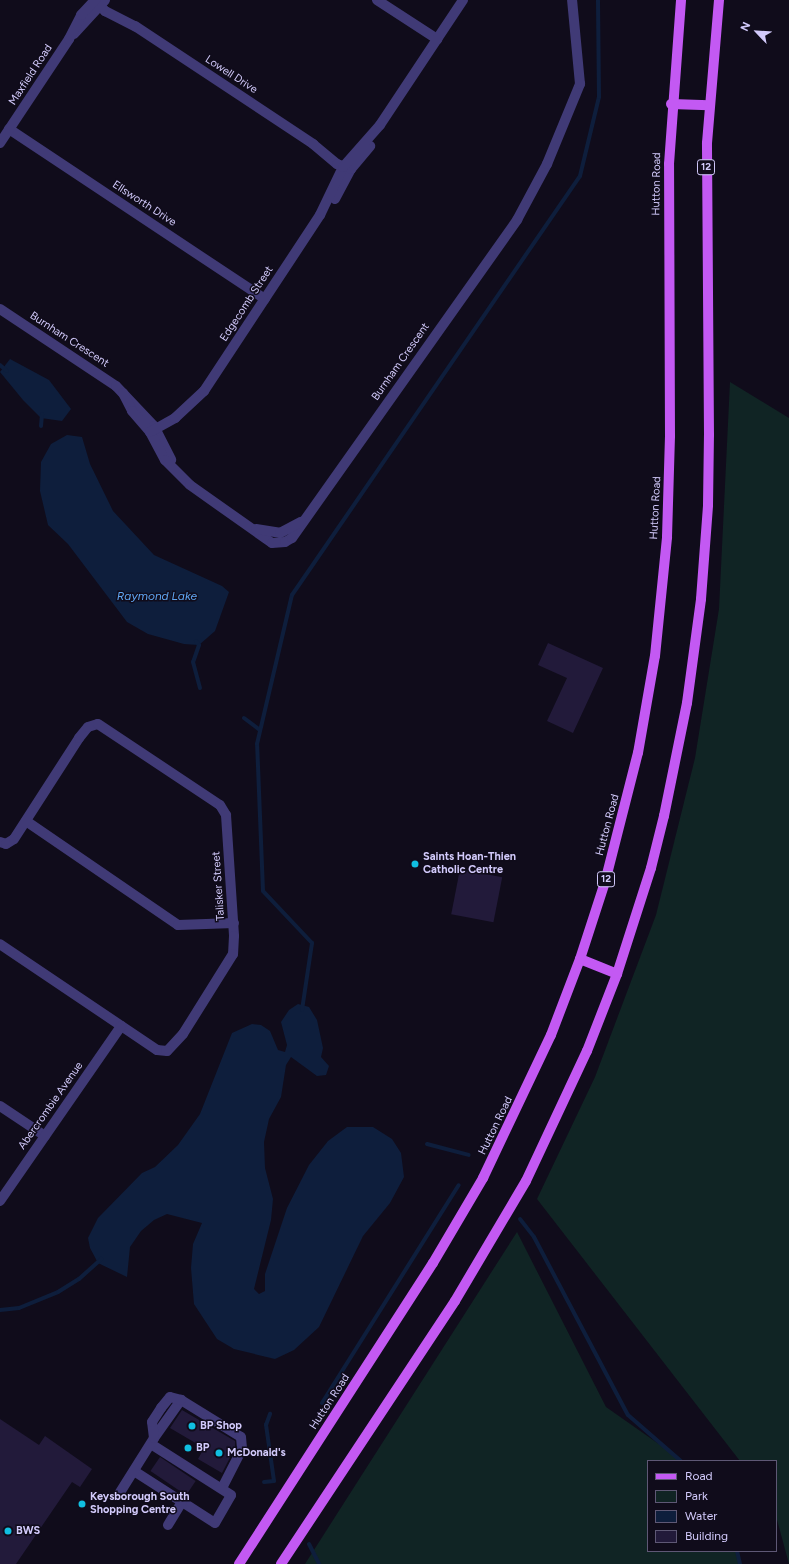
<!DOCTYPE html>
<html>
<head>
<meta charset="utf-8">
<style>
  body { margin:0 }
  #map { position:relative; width:789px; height:1564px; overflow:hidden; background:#100c1b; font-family:Figtree,sans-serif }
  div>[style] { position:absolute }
  .green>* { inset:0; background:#102424 }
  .water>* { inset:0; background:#0e1e3c }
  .stream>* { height:4px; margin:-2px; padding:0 2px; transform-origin:2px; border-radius:2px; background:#0e1e3c }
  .building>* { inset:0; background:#221a3a; transform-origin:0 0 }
  .minor>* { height:10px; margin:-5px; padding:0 5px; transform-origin:5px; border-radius:5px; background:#403a76 }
  .major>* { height:10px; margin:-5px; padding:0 5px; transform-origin:5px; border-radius:5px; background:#c359f3 }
  .dots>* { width:11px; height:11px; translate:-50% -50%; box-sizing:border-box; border:2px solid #100c1b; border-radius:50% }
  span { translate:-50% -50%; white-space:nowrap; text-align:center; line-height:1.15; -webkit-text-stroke:3px #100c1b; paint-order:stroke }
  .shield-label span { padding:1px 3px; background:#100c1b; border:1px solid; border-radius:3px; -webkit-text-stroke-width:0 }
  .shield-label { font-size:10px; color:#d2cafb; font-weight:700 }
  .street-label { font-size:11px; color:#d2cafb }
  .poi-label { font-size:11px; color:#d2cafb; font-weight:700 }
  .left { translate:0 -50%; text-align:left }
  .water-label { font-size:12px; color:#5fa6f3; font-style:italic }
  .legend { position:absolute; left:647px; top:1460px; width:130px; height:92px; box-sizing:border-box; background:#100c1b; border:1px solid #5e5875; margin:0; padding:5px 7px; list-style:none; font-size:12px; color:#d2cafb }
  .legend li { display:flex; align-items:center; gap:8px; height:20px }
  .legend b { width:20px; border:1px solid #5e5875 }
  .north { position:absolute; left:737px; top:12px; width:40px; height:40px; -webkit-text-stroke:3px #100c1b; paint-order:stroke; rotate:295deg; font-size:11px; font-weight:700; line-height:16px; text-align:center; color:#d2cafb }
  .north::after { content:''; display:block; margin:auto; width:14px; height:18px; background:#d2cafb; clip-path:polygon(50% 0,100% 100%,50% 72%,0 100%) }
</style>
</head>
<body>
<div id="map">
  <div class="green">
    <i style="clip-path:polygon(730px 382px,789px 418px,789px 1564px,776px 1516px,776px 1461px,740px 1461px,537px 1199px,595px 1077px,656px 915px,695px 758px,719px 609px)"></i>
    <i style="clip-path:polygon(517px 1232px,606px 1407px,683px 1461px,648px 1461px,648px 1551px,736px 1551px,739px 1564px,305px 1564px)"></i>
  </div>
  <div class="water">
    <i style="clip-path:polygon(10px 359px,49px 380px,71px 409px,62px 421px,41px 418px,23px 400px,0 372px)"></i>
    <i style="clip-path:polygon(67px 435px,82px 437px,90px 464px,113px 511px,154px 555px,222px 586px,229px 592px,215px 631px,199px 645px,184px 644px,148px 634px,127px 622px,68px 544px,48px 525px,40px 491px,41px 462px,51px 444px)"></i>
    <i style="clip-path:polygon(298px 1004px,309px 1007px,317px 1020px,323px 1048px,321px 1057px,329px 1066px,326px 1075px,317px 1076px,291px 1057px,286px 1065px,281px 1097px,269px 1119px,264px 1142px,265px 1168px,273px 1199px,271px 1220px,254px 1289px,259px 1294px,265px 1291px,265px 1274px,287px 1208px,309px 1165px,328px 1141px,347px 1127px,373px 1127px,392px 1139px,401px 1153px,404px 1177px,390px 1203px,363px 1236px,319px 1327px,294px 1350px,275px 1359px,234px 1349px,217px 1339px,194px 1304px,191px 1268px,193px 1244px,202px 1223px,167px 1214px,154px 1220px,141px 1231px,130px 1247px,127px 1277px,98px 1263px,90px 1248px,88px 1238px,98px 1218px,142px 1173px,155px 1167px,178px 1145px,200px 1114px,232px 1033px,252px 1024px,261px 1025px,270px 1031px,278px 1050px,285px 1052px,287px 1045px,281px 1022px,289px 1010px)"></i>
  </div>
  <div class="stream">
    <i style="left:0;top:365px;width:9px;rotate:41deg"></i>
    <i style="left:41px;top:426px;width:12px;rotate:-85deg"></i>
    <i style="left:196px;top:641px;width:5px;rotate:53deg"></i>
    <i style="left:199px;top:645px;width:18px;rotate:109deg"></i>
    <i style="left:193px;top:662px;width:27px;rotate:75deg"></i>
    <i style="left:244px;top:718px;width:20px;rotate:37deg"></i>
    <i style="left:302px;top:1010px;width:68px;rotate:-81.5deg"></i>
    <i style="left:312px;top:943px;width:71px;rotate:-133.3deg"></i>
    <i style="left:263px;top:891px;width:147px;rotate:-92.3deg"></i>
    <i style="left:257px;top:744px;width:153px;rotate:-76.8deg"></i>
    <i style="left:292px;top:595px;width:508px;rotate:-55.5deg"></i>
    <i style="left:580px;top:176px;width:81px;rotate:-76.5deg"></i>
    <i style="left:599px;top:97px;width:97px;rotate:-90.6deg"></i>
    <i style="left:427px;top:1144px;width:43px;rotate:14.7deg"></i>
    <i style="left:520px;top:1219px;width:23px;rotate:52deg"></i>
    <i style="left:534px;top:1237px;width:201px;rotate:62.2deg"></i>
    <i style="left:628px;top:1415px;width:70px;rotate:41deg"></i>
    <i style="left:0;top:1310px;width:19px;rotate:-6deg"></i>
    <i style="left:19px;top:1308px;width:42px;rotate:-22.3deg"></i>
    <i style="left:58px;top:1292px;width:25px;rotate:-32deg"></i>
    <i style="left:79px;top:1279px;width:30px;rotate:-42deg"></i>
    <i style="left:322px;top:1403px;width:257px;rotate:-57.9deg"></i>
    <i style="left:264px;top:1482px;width:10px;rotate:-6deg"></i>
    <i style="left:274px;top:1481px;width:57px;rotate:-98.1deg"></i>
    <i style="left:266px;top:1425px;width:12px;rotate:-70deg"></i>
    <i style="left:309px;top:1544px;width:22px;rotate:63deg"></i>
    <i style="left:737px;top:1551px;width:13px;rotate:77deg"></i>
  </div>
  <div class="building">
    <i style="clip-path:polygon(548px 643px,603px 668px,573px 733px,547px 721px,567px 678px,538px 665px)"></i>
    <i style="left:460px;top:869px;width:43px;height:46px;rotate:11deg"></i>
    <i style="clip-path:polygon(182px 1410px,235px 1441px,235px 1448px,222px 1473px,198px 1459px,204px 1448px,170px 1428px)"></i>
    <i style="clip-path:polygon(0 1419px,39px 1445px,45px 1436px,92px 1469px,80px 1487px,72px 1482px,16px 1564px,0 1564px)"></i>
    <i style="left:160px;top:1457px;width:43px;height:17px;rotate:34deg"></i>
  </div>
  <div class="minor">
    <i style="left:95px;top:0;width:15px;rotate:48deg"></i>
    <i style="left:105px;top:11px;width:34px;rotate:27deg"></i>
    <i style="left:135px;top:26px;width:214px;rotate:33.5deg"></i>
    <i style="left:313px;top:144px;width:31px;rotate:40deg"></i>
    <i style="left:337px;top:164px;width:15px;rotate:20deg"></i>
    <i style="left:377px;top:0;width:72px;rotate:33deg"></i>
    <i style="left:74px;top:34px;width:46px;rotate:-47.6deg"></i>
    <i style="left:9px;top:129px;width:307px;rotate:33.6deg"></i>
    <i style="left:0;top:143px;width:125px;rotate:-56.4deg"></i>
    <i style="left:69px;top:39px;width:27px;rotate:-63deg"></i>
    <i style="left:81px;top:15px;width:21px;rotate:-47deg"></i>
    <i style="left:335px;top:199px;width:34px;rotate:-62deg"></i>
    <i style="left:351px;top:169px;width:30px;rotate:-50deg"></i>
    <i style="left:0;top:309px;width:139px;rotate:33.6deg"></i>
    <i style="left:116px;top:386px;width:55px;rotate:46.5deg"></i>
    <i style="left:154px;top:426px;width:38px;rotate:63deg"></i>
    <i style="left:123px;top:393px;width:20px;rotate:63deg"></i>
    <i style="left:132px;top:411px;width:28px;rotate:49deg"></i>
    <i style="left:150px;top:432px;width:32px;rotate:62deg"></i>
    <i style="left:165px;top:460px;width:35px;rotate:45deg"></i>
    <i style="left:190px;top:485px;width:100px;rotate:35.3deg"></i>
    <i style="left:272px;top:543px;width:13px;rotate:-4deg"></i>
    <i style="left:285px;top:542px;width:8px;rotate:-30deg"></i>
    <i style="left:292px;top:538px;width:390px;rotate:-54.7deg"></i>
    <i style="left:517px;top:220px;width:64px;rotate:-61.8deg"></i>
    <i style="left:547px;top:164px;width:87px;rotate:-67.6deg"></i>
    <i style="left:580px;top:84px;width:84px;rotate:-95.4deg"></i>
    <i style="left:150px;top:432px;width:29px;rotate:-29deg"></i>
    <i style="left:175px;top:418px;width:40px;rotate:-43deg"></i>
    <i style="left:204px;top:391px;width:211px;rotate:-56.6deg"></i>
    <i style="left:320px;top:215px;width:53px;rotate:-64.4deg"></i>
    <i style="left:343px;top:167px;width:56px;rotate:-48.6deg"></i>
    <i style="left:380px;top:125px;width:150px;rotate:-56.4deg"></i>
    <i style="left:256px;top:529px;width:24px;rotate:9deg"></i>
    <i style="left:280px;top:533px;width:24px;rotate:-28deg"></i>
    <i style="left:26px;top:821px;width:184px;rotate:34.4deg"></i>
    <i style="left:178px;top:925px;width:56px;rotate:-2deg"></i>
    <i style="left:0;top:842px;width:6px;rotate:18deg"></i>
    <i style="left:6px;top:844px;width:9px;rotate:-32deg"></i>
    <i style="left:14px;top:839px;width:120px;rotate:-57.2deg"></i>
    <i style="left:79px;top:738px;width:14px;rotate:-51deg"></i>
    <i style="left:88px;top:727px;width:10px;rotate:-17deg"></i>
    <i style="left:98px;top:724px;width:146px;rotate:33.6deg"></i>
    <i style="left:220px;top:805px;width:12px;rotate:59deg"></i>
    <i style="left:226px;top:815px;width:121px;rotate:86.2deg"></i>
    <i style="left:234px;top:936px;width:18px;rotate:93deg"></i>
    <i style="left:233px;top:954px;width:94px;rotate:122deg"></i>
    <i style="left:183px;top:1034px;width:23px;rotate:133deg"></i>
    <i style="left:167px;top:1051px;width:10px;rotate:-174deg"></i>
    <i style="left:157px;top:1050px;width:189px;rotate:-146deg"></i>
    <i style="left:0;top:1106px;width:54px;rotate:33.7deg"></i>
    <i style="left:0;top:1201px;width:213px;rotate:-55.3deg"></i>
    <i style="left:154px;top:1438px;width:47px;rotate:-54.6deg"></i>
    <i style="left:181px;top:1400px;width:70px;rotate:31.7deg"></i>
    <i style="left:241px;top:1437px;width:12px;rotate:85deg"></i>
    <i style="left:242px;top:1449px;width:44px;rotate:117.1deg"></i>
    <i style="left:134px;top:1471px;width:96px;rotate:32.7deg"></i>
    <i style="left:215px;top:1523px;width:32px;rotate:-60deg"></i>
    <i style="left:231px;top:1495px;width:95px;rotate:-147.5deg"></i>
    <i style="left:119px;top:1494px;width:66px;rotate:-58deg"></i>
    <i style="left:154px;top:1438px;width:16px;rotate:-97deg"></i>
    <i style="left:152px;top:1422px;width:17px;rotate:-57deg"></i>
    <i style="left:161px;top:1408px;width:14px;rotate:-51deg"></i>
    <i style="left:170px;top:1397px;width:11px;rotate:15deg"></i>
    <i style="left:168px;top:1525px;width:27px;rotate:-59deg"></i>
  </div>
  <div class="major">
    <i style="left:671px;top:104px;width:38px;rotate:2deg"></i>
    <i style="left:580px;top:959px;width:40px;rotate:22deg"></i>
    <i style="left:239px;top:1564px;width:358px;rotate:-57.2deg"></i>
    <i style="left:433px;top:1263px;width:99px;rotate:-59.5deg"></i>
    <i style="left:483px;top:1178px;width:158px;rotate:-64.6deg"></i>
    <i style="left:551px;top:1035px;width:81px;rotate:-69.1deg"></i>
    <i style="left:580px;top:959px;width:81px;rotate:-72deg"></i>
    <i style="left:605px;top:882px;width:133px;rotate:-75.7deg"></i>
    <i style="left:638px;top:753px;width:98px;rotate:-80.1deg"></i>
    <i style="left:655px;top:656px;width:120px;rotate:-84.2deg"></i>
    <i style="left:667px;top:537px;width:101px;rotate:-88.3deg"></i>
    <i style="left:670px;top:436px;width:272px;rotate:-90.2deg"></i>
    <i style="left:669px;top:164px;width:164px;rotate:-85.8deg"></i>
    <i style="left:281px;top:1564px;width:315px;rotate:-56.5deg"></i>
    <i style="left:455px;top:1301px;width:139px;rotate:-59.4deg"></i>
    <i style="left:526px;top:1181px;width:144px;rotate:-64.9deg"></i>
    <i style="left:587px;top:1051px;width:83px;rotate:-68.7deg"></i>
    <i style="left:617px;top:974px;width:111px;rotate:-72.2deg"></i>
    <i style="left:651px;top:868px;width:54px;rotate:-76deg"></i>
    <i style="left:664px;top:816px;width:115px;rotate:-78.5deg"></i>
    <i style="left:687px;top:703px;width:105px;rotate:-82.3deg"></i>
    <i style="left:701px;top:599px;width:94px;rotate:-85.7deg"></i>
    <i style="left:708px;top:505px;width:70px;rotate:-89.2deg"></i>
    <i style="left:709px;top:435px;width:292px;rotate:-90.4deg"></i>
    <i style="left:707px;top:143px;width:144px;rotate:-85.2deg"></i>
  </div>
  <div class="dots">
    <i style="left:415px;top:864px;background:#10bfe1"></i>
    <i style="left:192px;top:1426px;background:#10bfe1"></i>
    <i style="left:188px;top:1448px;background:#10bfe1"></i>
    <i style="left:219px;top:1453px;background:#10bfe1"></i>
    <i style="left:82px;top:1504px;background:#10bfe1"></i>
    <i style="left:8px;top:1531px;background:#10bfe1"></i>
  </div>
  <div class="shield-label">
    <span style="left:706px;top:167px">12</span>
    <span style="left:606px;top:879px">12</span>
  </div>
  <div class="street-label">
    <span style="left:31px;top:75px;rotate:-57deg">Maxfield Road</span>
    <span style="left:231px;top:75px;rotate:33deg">Lowell Drive</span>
    <span style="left:657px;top:184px;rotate:-89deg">Hutton Road</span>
    <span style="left:144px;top:204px;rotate:33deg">Ellsworth Drive</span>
    <span style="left:247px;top:304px;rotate:-57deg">Edgecomb Street</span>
    <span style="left:69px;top:340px;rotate:33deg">Burnham Crescent</span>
    <span style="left:401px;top:362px;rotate:-55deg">Burnham Crescent</span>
    <span style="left:656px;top:508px;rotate:-87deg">Hutton Road</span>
    <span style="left:608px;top:825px;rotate:-75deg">Hutton Road</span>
    <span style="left:219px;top:886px;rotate:-94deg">Talisker Street</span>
    <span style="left:51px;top:1106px;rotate:-55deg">Abercrombie Avenue</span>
    <span style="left:496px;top:1126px;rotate:-64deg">Hutton Road</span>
    <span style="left:330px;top:1402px;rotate:-57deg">Hutton Road</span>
  </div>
  <div class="poi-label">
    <span class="left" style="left:423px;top:864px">Saints Hoan-Thien<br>Catholic Centre</span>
    <span class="left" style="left:200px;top:1426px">BP Shop</span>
    <span class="left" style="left:196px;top:1448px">BP</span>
    <span class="left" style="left:227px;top:1453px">McDonald's</span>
    <span class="left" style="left:90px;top:1504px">Keysborough South<br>Shopping Centre</span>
    <span class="left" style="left:16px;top:1531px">BWS</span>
  </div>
  <div class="water-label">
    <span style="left:157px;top:597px">Raymond Lake</span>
  </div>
  <ul class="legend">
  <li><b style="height:5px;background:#c359f3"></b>Road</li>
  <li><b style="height:11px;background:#102424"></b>Park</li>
  <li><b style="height:11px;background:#0e1e3c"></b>Water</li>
  <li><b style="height:11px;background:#221a3a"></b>Building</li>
  </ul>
  <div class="north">N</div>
</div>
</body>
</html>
